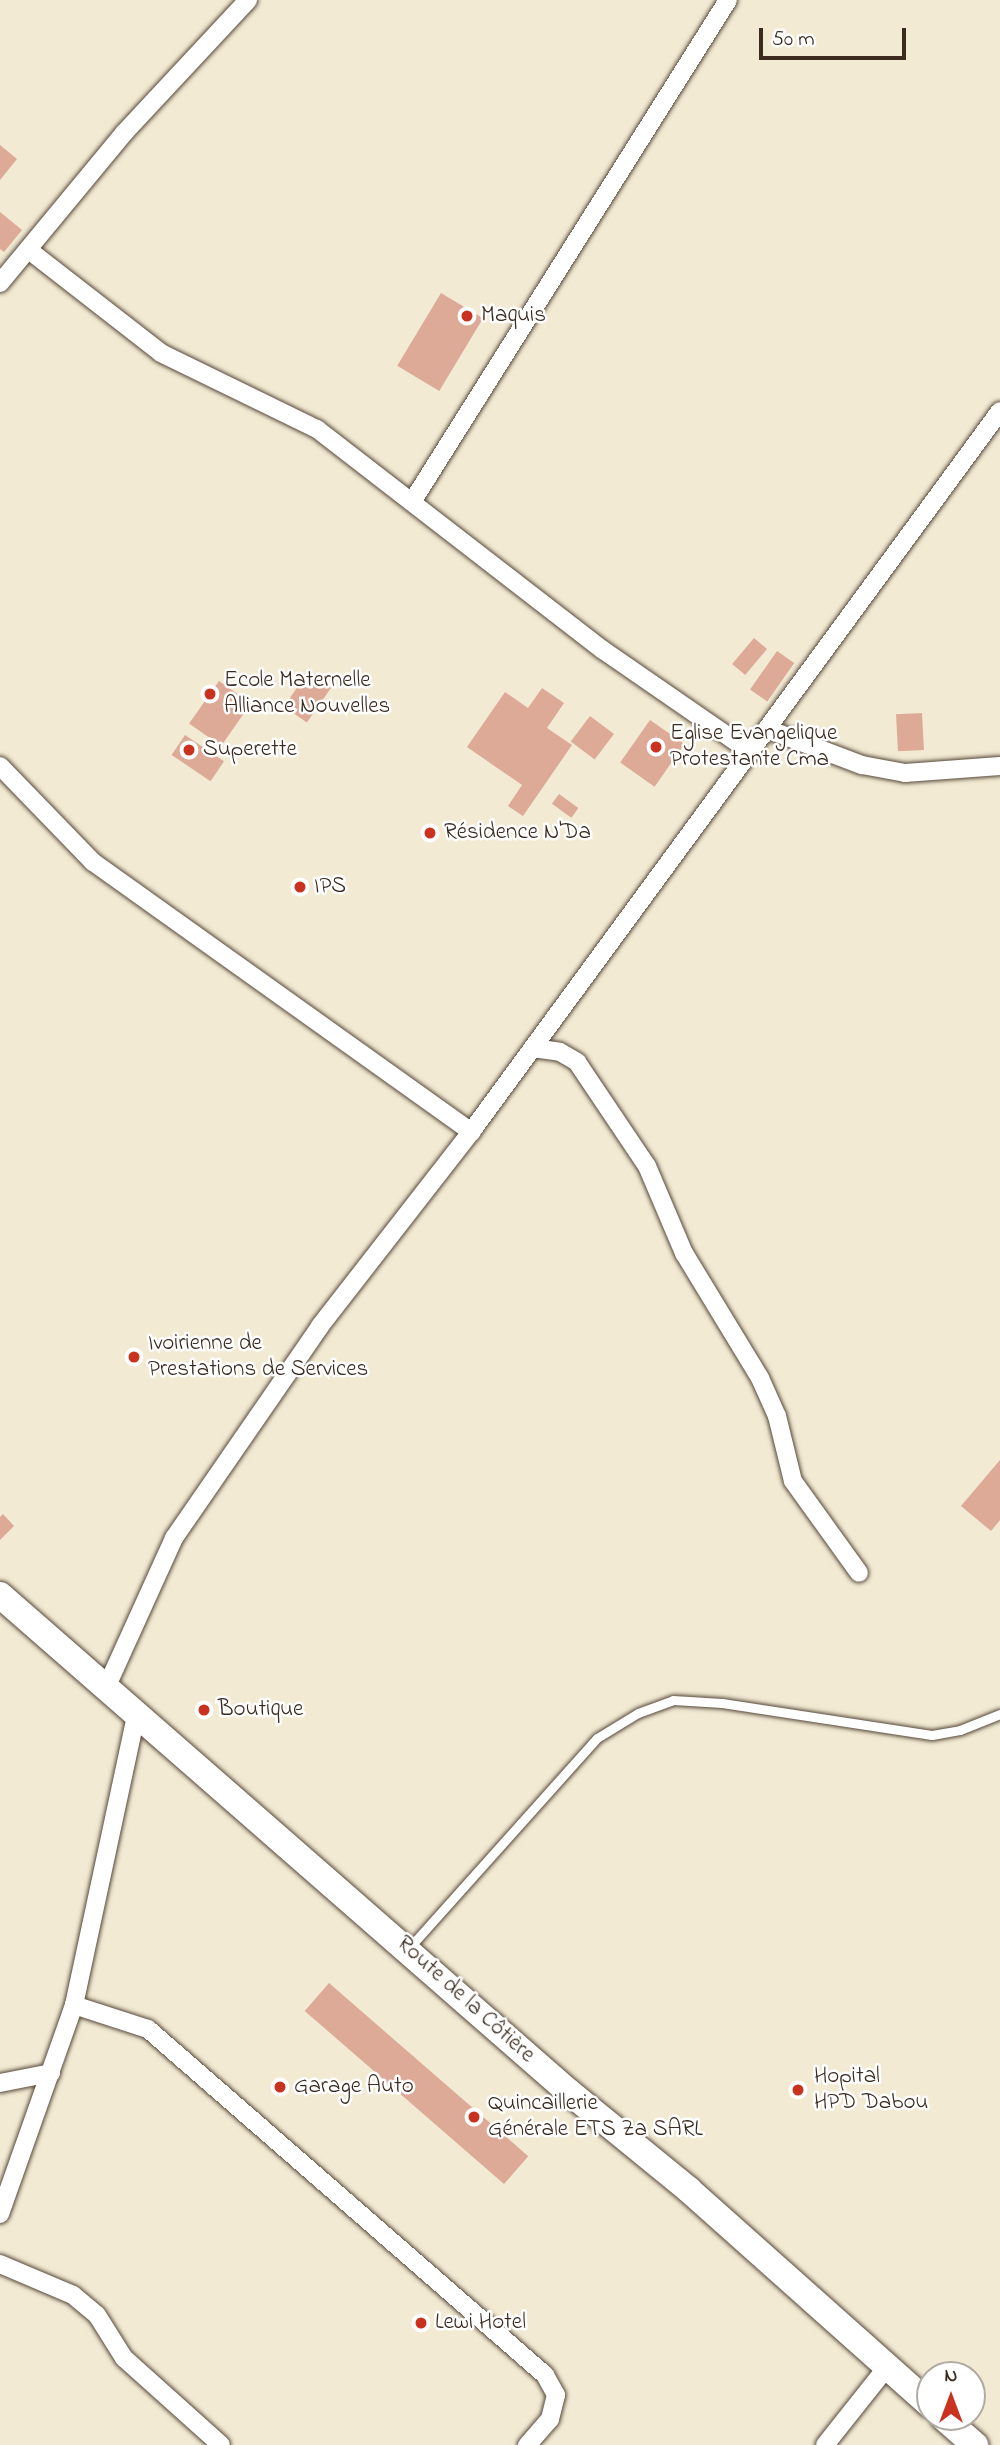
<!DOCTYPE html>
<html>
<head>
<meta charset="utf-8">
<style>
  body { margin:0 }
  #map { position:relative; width:1000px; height:2445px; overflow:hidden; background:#f2ead3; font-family:"Indie Flower",sans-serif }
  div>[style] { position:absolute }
  .building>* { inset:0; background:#dcaa97; transform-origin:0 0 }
  .roads { filter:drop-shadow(0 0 2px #564739) drop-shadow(0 0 2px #564739) }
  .service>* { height:9px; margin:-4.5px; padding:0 4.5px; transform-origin:4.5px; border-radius:4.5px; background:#fff }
  .minor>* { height:18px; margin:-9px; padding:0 9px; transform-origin:9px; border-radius:9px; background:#fff }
  .primary>* { height:26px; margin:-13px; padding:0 13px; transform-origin:13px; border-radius:13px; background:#fff }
  .dots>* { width:19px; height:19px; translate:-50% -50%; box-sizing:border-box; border:4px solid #fff; border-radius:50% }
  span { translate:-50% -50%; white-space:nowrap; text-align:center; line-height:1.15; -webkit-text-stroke:5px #fff; paint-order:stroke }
  .poi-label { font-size:23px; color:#3b2a1e }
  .left { translate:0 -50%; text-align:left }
  .street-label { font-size:23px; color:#3b2a1e }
  .north { position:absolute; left:916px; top:2361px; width:70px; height:70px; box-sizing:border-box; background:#fff; border:2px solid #b1aaa5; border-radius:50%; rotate:0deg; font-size:19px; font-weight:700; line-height:28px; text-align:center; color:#3b2a1e }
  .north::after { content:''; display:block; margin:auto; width:24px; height:32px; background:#c8321e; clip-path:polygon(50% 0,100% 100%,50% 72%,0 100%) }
  .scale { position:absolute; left:759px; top:28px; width:147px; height:32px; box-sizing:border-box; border:4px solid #3b2a1e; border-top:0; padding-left:9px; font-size:21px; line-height:24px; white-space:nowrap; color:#3b2a1e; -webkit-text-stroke:5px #fff; paint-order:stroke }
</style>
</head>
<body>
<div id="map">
  <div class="building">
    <i style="clip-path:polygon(0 145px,17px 159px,0 180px)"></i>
    <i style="clip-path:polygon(0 212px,22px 230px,4px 252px,0 249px)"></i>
    <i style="left:441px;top:293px;width:49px;height:85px;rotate:31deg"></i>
    <i style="left:754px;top:638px;width:17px;height:34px;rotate:40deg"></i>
    <i style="left:777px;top:651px;width:21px;height:47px;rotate:35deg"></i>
    <i style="left:308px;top:672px;width:28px;height:42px;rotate:35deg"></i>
    <i style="left:219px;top:681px;width:39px;height:52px;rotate:35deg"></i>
    <i style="clip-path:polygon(542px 688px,564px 703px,547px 728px,572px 745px,523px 816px,508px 806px,522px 785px,467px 747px,505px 692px,528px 708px)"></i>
    <i style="left:922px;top:713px;width:37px;height:26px;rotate:87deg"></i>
    <i style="left:590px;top:716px;width:30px;height:32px;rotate:37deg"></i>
    <i style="left:650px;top:720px;width:42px;height:52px;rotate:35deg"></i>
    <i style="left:185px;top:735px;width:47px;height:24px;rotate:34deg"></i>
    <i style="left:559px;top:794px;width:24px;height:12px;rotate:36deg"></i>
    <i style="clip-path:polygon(1000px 1460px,1000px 1520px,991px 1531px,961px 1506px)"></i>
    <i style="clip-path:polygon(3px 1514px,14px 1526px,0 1540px,0 1517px)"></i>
    <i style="left:329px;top:1983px;width:264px;height:37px;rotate:41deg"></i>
  </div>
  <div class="roads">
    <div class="service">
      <i style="left:410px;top:1947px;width:280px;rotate:-48.2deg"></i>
      <i style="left:597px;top:1738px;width:48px;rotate:-31.4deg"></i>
      <i style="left:638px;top:1713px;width:37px;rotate:-20deg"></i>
      <i style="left:673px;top:1700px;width:49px;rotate:3.5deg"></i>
      <i style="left:722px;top:1703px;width:212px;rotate:8.7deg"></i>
      <i style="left:932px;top:1735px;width:28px;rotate:-10deg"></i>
      <i style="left:960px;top:1730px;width:43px;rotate:-21.8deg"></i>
    </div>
    <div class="minor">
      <i style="left:30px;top:251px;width:166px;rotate:37.9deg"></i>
      <i style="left:161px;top:353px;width:174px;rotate:26deg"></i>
      <i style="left:317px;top:429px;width:361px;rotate:37.7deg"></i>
      <i style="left:603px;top:650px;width:180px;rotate:34.6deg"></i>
      <i style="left:0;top:283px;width:195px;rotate:-50.4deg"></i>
      <i style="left:124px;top:133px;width:182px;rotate:-47deg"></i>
      <i style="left:412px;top:502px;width:593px;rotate:-57.81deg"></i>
      <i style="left:767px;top:729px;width:102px;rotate:20.8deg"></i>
      <i style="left:862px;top:765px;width:44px;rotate:10.5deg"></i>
      <i style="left:905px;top:773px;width:95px;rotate:-4.2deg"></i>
      <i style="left:0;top:766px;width:134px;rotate:45.9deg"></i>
      <i style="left:93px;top:862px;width:465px;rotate:35.5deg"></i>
      <i style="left:533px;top:1048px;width:27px;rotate:8deg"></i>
      <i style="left:560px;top:1052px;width:20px;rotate:30deg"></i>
      <i style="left:577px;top:1062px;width:125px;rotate:56.1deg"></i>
      <i style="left:647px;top:1166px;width:95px;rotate:67deg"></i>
      <i style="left:684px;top:1253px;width:146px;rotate:58.7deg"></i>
      <i style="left:760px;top:1378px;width:42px;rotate:65.9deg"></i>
      <i style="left:777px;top:1416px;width:67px;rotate:76.2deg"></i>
      <i style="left:793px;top:1481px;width:113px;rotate:54.3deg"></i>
      <i style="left:106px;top:1688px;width:165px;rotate:-65.6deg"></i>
      <i style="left:174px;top:1538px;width:257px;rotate:-55.4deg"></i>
      <i style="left:320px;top:1326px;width:246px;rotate:-52.1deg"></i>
      <i style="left:471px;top:1132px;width:894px;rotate:-53.73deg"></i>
      <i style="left:74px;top:2005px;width:78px;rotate:18deg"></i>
      <i style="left:148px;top:2029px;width:527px;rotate:41.07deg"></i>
      <i style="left:545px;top:2375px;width:23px;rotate:61deg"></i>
      <i style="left:556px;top:2395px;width:25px;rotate:104deg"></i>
      <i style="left:550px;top:2419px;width:35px;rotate:131deg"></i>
      <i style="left:0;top:2083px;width:52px;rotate:-11.1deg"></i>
      <i style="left:0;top:2214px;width:222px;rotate:-70.5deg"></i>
      <i style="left:74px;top:2005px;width:297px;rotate:-77.9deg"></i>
      <i style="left:0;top:2264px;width:79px;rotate:23deg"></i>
      <i style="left:73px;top:2295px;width:31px;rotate:40deg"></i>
      <i style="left:97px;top:2315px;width:51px;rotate:57.9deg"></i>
      <i style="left:124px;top:2358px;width:130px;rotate:41.9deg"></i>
      <i style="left:825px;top:2445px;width:100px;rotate:-51.5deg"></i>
    </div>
    <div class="primary">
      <i style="left:0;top:1595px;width:755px;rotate:41.14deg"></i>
      <i style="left:569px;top:2092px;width:155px;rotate:39.2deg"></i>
      <i style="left:689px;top:2190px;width:323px;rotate:41.7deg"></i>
      <i style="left:943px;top:2417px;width:43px;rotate:41.2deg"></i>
    </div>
  </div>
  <div class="dots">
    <i style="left:467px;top:316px;background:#c8321e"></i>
    <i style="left:210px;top:694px;background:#c8321e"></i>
    <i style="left:656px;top:747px;background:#c8321e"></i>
    <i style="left:189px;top:750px;background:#c8321e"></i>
    <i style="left:430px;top:833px;background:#c8321e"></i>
    <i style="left:300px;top:887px;background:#c8321e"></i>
    <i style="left:134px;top:1357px;background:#c8321e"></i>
    <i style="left:204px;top:1710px;background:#c8321e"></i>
    <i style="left:280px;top:2087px;background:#c8321e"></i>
    <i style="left:798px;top:2090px;background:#c8321e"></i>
    <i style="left:474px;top:2117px;background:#c8321e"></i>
    <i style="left:421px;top:2323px;background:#c8321e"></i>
  </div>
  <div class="poi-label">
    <span class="left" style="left:481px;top:316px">Maquis</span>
    <span class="left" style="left:224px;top:694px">Ecole Maternelle<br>Alliance Nouvelles</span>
    <span class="left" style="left:670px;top:747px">Eglise Evangelique<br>Protestante Cma</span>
    <span class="left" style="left:203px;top:750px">Superette</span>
    <span class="left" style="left:444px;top:833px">Résidence N'Da</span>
    <span class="left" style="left:314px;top:887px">IPS</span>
    <span class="left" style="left:148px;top:1357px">Ivoirienne de<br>Prestations de Services</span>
    <span class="left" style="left:218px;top:1710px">Boutique</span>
    <span class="left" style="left:814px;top:2090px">Hopital<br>HPD Dabou</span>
    <span class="left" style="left:294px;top:2087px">Garage Auto</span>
    <span class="left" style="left:488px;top:2117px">Quincaillerie<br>Générale ETS Za SARL</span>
    <span class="left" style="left:435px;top:2323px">Lewi Hotel</span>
  </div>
  <div class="street-label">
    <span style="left:465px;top:2000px;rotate:42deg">Route de la Côtière</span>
  </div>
  <div class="north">N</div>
  <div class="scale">50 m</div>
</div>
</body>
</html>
